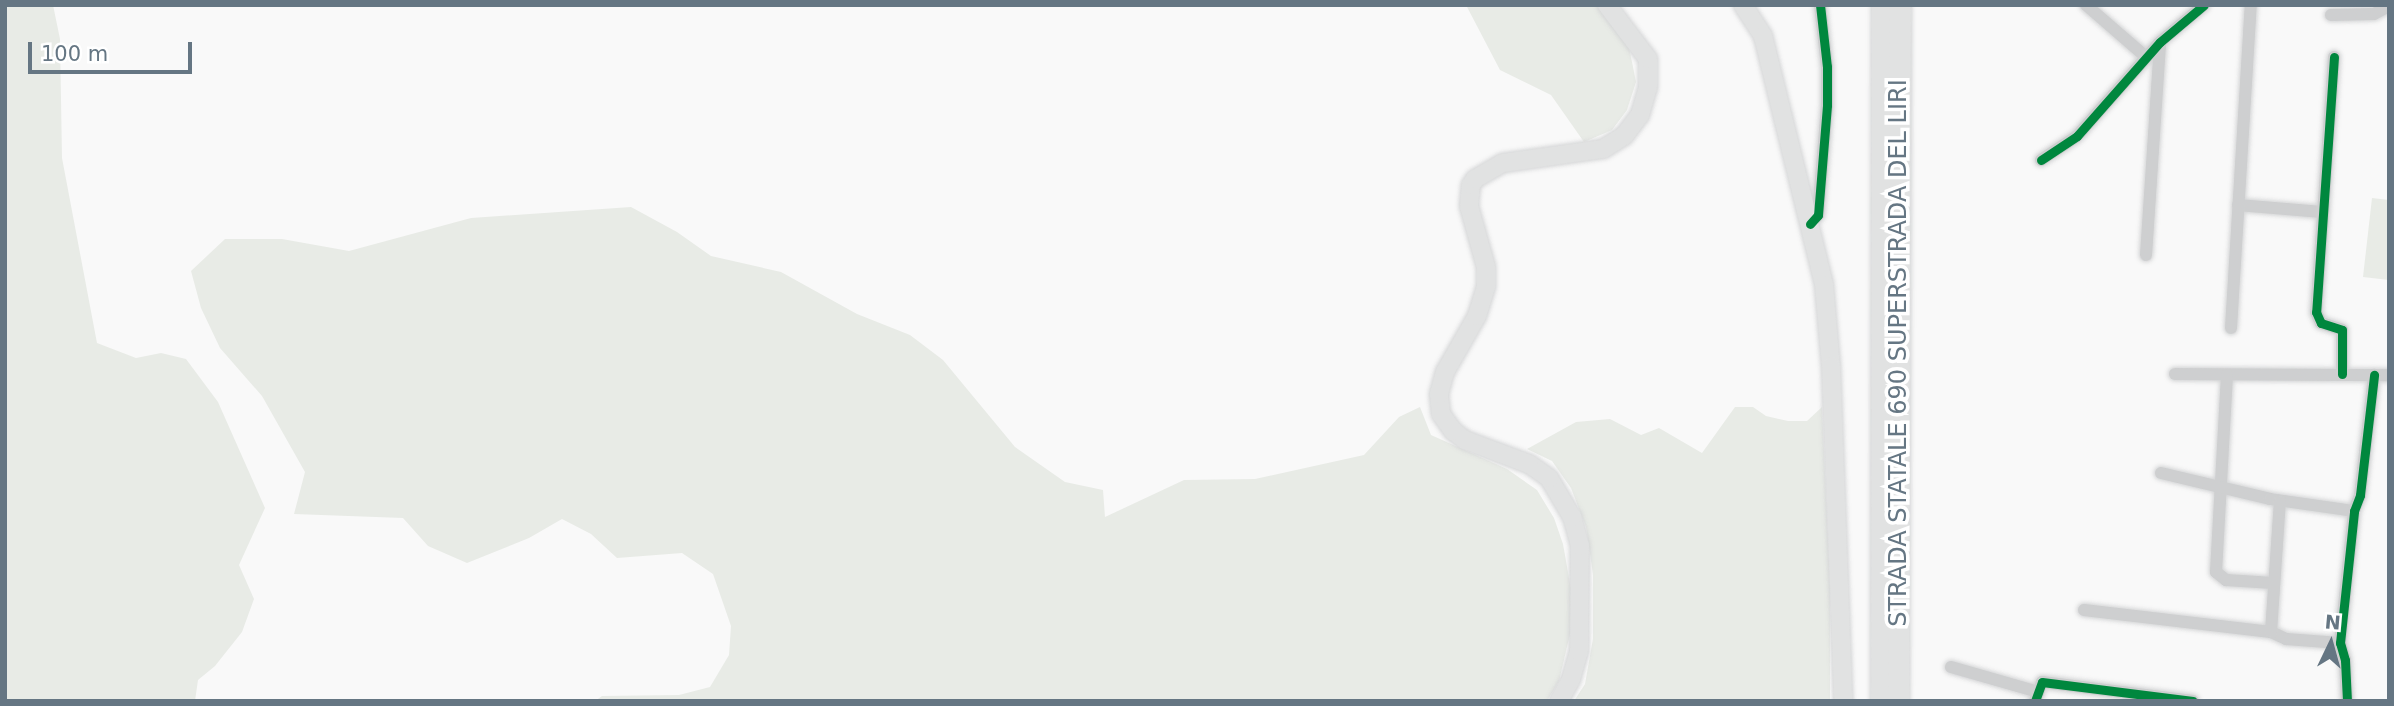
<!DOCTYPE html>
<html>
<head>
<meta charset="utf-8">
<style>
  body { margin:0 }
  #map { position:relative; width:2394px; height:706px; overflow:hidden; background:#f9f9f9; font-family:"DejaVu Sans",sans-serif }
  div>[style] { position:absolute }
  .green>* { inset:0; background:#e8ebe6 }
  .roads { filter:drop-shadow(0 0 2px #d5d6d7) drop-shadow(0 0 2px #d5d6d7) }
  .minor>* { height:12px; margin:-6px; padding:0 6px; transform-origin:6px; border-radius:6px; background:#cecfd0 }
  .secondary>* { height:18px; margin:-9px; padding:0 9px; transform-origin:9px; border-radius:9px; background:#e1e2e2 }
  .trunk>* { height:21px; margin:-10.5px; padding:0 10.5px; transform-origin:10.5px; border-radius:10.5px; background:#e1e2e2 }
  .cycleway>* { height:9px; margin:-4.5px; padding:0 4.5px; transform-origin:4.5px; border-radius:4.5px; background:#00873e }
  span { translate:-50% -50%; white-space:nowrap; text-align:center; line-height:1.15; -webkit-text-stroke:7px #fff; paint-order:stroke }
  .street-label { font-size:24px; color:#657683 }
  .frame { position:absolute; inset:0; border:7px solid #657683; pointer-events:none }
  .north { position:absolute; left:2296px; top:608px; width:70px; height:70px; -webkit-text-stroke:5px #fff; paint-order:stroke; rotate:5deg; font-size:19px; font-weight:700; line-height:28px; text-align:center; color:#657683 }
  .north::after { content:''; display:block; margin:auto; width:24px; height:32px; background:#657683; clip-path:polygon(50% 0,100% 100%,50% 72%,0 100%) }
  .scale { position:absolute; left:28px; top:42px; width:164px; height:32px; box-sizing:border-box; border:4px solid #657683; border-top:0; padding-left:9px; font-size:21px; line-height:24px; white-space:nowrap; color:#657683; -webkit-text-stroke:5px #fff; paint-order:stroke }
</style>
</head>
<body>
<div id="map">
  <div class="green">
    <i style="clip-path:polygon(5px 5px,53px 5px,60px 39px,62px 158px,97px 343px,136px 358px,161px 353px,186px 359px,218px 402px,265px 508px,239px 565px,254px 599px,242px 632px,215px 666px,198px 680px,195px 701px,5px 701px)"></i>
    <i style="clip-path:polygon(1466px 5px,1597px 5px,1629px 47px,1636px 82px,1627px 110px,1612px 130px,1584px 142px,1551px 95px,1500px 70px)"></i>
    <i style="clip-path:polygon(2372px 198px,2389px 200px,2389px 280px,2363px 277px)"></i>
    <i style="clip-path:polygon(631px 207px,677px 232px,711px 256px,781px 272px,857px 314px,910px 335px,943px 360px,1015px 447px,1065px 482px,1103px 490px,1105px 517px,1184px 480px,1255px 479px,1364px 455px,1399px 417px,1420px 407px,1431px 435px,1507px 469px,1537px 490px,1554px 518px,1563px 544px,1572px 595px,1570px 634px,1559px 681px,1547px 701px,595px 701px,602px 696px,679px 695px,710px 687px,729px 655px,731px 626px,713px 574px,682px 553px,617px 558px,591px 534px,562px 519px,529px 538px,467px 563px,428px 546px,403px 518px,294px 514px,305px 472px,262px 396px,220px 348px,201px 308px,191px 271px,225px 239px,282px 239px,349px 251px,471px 218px)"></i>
    <i style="clip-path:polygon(1735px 407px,1753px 407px,1766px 416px,1788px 421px,1807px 421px,1822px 407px,1830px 586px,1830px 701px,1574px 701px,1585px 684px,1593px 639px,1593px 574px,1586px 527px,1571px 488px,1552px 461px,1527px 449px,1576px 422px,1610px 419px,1641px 435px,1659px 428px,1702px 453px)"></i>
  </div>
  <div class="roads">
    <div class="minor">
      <i style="left:2086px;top:5px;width:79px;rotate:40.9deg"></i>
      <i style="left:2331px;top:15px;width:43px;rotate:-1.3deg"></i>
      <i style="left:2374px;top:14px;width:17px;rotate:-28deg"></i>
      <i style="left:2334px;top:57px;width:256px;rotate:94deg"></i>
      <i style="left:2316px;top:312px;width:12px;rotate:66deg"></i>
      <i style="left:2321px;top:323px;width:22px;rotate:18deg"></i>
      <i style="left:2342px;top:330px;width:44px;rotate:90deg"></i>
      <i style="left:2041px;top:160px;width:43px;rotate:-33.7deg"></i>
      <i style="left:2077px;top:136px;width:125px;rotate:-48.6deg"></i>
      <i style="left:2160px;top:42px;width:57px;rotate:-40.1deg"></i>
      <i style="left:2238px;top:205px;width:84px;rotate:4.8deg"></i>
      <i style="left:1810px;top:224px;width:12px;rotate:-48deg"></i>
      <i style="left:1818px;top:215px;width:110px;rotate:-85.3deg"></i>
      <i style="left:1827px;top:105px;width:38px;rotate:-90deg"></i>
      <i style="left:1827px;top:67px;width:62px;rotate:-96.4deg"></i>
      <i style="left:2146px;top:255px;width:213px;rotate:-86.2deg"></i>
      <i style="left:2231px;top:328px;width:324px;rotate:-86.5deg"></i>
      <i style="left:2175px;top:374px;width:214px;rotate:0.3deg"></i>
      <i style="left:2227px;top:375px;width:197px;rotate:93.2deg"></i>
      <i style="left:2216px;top:572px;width:13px;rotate:39deg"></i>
      <i style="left:2226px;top:580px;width:47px;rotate:3.7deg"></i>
      <i style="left:2161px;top:473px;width:112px;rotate:13.4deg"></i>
      <i style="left:2270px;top:499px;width:85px;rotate:8.1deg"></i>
      <i style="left:2084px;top:610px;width:188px;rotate:6.7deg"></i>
      <i style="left:2271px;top:632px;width:17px;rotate:25deg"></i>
      <i style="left:2286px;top:639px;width:54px;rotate:4.2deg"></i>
      <i style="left:2271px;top:632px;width:131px;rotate:-86.1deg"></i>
      <i style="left:1951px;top:667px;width:91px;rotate:16deg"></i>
      <i style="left:2035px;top:701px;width:20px;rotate:-70deg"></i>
      <i style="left:2042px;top:682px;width:152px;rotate:7.2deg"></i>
      <i style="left:2347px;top:701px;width:41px;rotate:-92.8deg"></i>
      <i style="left:2345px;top:660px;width:18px;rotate:-106deg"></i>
      <i style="left:2340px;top:643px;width:133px;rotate:-83.9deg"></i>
      <i style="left:2354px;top:511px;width:17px;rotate:-69deg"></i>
      <i style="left:2360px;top:495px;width:121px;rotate:-83.3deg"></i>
    </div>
    <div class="secondary">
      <i style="left:1743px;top:5px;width:37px;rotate:57deg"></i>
      <i style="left:1763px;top:36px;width:256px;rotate:76.2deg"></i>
      <i style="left:1824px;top:285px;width:81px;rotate:85.1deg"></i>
      <i style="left:1831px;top:366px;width:335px;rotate:87.9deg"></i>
      <i style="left:1559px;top:701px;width:25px;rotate:-61deg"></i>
      <i style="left:1571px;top:679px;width:29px;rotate:-74deg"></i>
      <i style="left:1579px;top:651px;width:105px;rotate:-89.5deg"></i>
      <i style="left:1580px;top:546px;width:30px;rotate:-105deg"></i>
      <i style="left:1572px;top:517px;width:45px;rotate:-120.5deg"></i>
      <i style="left:1549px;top:478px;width:24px;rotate:-145deg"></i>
      <i style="left:1529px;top:464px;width:68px;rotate:-159.4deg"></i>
      <i style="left:1465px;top:440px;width:15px;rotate:-143deg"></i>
      <i style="left:1453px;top:431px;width:21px;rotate:-125deg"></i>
      <i style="left:1441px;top:414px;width:20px;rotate:-96deg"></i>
      <i style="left:1439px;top:394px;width:23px;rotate:-75deg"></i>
      <i style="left:1445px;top:372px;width:64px;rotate:-60.3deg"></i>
      <i style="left:1477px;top:316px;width:31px;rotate:-73deg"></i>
      <i style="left:1486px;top:286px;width:19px;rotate:-90deg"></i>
      <i style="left:1486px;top:267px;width:63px;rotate:-105.6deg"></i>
      <i style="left:1469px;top:206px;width:21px;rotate:-85deg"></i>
      <i style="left:1471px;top:185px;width:7px;rotate:-56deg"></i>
      <i style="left:1475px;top:179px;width:32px;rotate:-30deg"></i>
      <i style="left:1503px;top:163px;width:101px;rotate:-8deg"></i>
      <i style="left:1603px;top:149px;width:25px;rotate:-32deg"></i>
      <i style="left:1624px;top:136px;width:26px;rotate:-53deg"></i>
      <i style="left:1640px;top:115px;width:29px;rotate:-74deg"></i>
      <i style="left:1648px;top:87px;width:28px;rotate:-90deg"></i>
      <i style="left:1648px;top:59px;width:68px;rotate:-127.2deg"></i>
    </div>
    <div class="trunk">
      <i style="left:1881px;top:701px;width:696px;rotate:-89.92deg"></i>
      <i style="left:1898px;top:701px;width:696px;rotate:-89.84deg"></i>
    </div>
  </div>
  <div class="cycleway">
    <i style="left:2334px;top:57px;width:256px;rotate:94deg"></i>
    <i style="left:2316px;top:312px;width:12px;rotate:66deg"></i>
    <i style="left:2321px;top:323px;width:22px;rotate:18deg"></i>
    <i style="left:2342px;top:330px;width:44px;rotate:90deg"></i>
    <i style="left:2041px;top:160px;width:43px;rotate:-33.7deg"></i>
    <i style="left:2077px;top:136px;width:125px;rotate:-48.6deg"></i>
    <i style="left:2160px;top:42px;width:57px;rotate:-40.1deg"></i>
    <i style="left:1810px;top:224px;width:12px;rotate:-48deg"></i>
    <i style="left:1818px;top:215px;width:110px;rotate:-85.3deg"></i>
    <i style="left:1827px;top:105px;width:38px;rotate:-90deg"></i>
    <i style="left:1827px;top:67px;width:62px;rotate:-96.4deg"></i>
    <i style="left:2035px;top:701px;width:20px;rotate:-70deg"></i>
    <i style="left:2042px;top:682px;width:152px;rotate:7.2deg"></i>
    <i style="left:2347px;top:701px;width:41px;rotate:-92.8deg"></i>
    <i style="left:2345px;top:660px;width:18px;rotate:-106deg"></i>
    <i style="left:2340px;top:643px;width:133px;rotate:-83.9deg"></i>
    <i style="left:2354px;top:511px;width:17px;rotate:-69deg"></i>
    <i style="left:2360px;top:495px;width:121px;rotate:-83.3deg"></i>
  </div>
  <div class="street-label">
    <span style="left:1899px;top:353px;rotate:-90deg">STRADA STATALE 690 SUPERSTRADA DEL LIRI</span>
  </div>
  <div class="frame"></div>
  <div class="north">N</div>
  <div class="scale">100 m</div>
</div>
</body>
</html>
